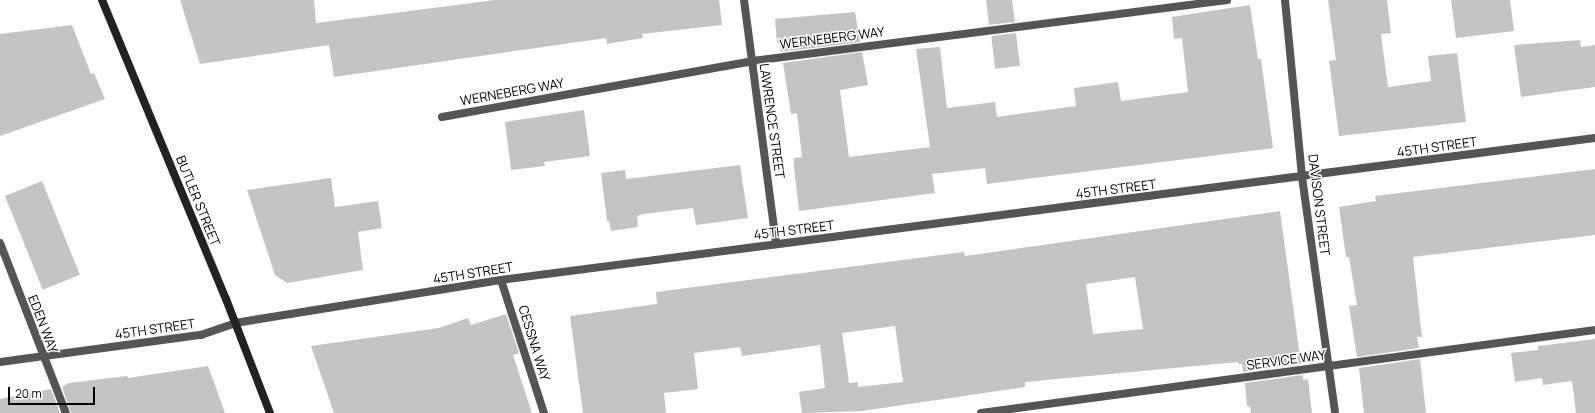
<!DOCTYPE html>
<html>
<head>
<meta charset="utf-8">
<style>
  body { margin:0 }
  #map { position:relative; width:1595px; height:413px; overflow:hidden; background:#fff; font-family:Manrope,sans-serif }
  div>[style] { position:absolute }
  .building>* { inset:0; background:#c4c4c4; transform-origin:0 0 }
  .service>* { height:8px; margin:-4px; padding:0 4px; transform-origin:4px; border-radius:4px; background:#555 }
  .minor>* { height:8px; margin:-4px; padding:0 4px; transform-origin:4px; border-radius:4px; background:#555 }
  .secondary>* { height:8px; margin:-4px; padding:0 4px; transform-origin:4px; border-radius:4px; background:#222 }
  span { translate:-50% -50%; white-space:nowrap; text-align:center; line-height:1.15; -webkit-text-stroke:3px #fff; paint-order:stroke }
  .street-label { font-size:13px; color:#000 }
  .scale { position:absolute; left:8px; top:387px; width:87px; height:18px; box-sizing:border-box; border:2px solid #000; border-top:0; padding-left:5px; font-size:12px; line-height:14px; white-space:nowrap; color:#000; -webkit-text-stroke:3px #fff; paint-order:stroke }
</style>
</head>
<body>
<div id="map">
  <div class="building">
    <i style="clip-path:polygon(180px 0,314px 0,316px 23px,495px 0,719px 0,722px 25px,642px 34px,643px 38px,607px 44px,606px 38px,334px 77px,329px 45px,200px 64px)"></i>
    <i style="clip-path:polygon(986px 0,1012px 0,1015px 22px,989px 25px)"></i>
    <i style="clip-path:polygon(1328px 0,1387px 0,1391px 33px,1381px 34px,1388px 87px,1431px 81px,1428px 56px,1457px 53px,1466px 122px,1339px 136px,1329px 61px,1336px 60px)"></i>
    <i style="clip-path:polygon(1451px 0,1510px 0,1514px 31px,1456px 38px)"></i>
    <i style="clip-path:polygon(1250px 5px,1258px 59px,1261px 59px,1273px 148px,987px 184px,985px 168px,932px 174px,935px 193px,799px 211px,794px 168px,794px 158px,802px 157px,797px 113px,791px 114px,783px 63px,862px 52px,868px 85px,840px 90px,849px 157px,930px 147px,916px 49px,940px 47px,947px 108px,995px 102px,997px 117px,1076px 106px,1074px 88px,1118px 82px,1121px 101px,1188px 92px,1182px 38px,1174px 39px,1172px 17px)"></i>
    <i style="clip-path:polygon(855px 12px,860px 42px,781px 52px,780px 43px,777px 43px,775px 19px)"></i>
    <i style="clip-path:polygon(72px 25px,91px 74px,94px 73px,105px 99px,0 136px,0 34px)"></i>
    <i style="left:1016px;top:33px;width:33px;height:25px;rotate:83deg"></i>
    <i style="clip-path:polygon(1580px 40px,1581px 47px,1595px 45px,1595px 87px,1521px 97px,1514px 45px)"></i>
    <i style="clip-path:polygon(584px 110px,590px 156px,544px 162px,545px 166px,511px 170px,505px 122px)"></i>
    <i style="clip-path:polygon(740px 165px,748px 218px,696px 225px,693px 208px,643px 214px,637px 216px,638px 227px,611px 231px,609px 221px,607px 221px,601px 173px,625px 170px,626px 179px)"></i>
    <i style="clip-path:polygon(1595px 169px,1595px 235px,1413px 257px,1422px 337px,1417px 337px,1419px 348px,1357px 357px,1349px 306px,1357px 305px,1349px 257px,1346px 257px,1339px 207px,1376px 201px,1375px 196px)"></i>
    <i style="clip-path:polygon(331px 178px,335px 207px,378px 201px,382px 228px,358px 232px,363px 270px,287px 283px,275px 275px,247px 190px)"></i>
    <i style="left:42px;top:181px;width:101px;height:40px;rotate:68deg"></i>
    <i style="clip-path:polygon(evenodd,1280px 211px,1301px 364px,1243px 372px,1242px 364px,1238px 364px,1238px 362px,1025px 382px,1025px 387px,862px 411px,802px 413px,799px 392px,825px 388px,820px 345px,742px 356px,740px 347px,694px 353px,698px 389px,664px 393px,666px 413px,583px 413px,570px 316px,657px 304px,656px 292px,964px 252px,965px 256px,1280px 211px,1135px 277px,1143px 329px,1093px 334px,1086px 284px,1135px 277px,1280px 211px,895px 326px,903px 382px,858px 387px,858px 382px,849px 383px,842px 333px,895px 326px)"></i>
    <i style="clip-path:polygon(506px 314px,519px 353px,513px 355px,532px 413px,334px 413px,311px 346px,439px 328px,468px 318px,471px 325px)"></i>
    <i style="clip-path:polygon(1595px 339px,1595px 413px,1576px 413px,1572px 381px,1543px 385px,1542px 378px,1515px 382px,1511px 353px,1538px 350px,1538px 346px)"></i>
    <i style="clip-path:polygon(1420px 359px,1426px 413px,1364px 413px,1359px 368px)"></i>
    <i style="clip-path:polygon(208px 366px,225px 413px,71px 413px,62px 387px,69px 383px,127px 376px,128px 378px)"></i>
    <i style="clip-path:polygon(1303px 375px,1303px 380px,1308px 379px,1312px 413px,1251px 413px,1250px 406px,1247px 406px,1245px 383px)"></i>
    <i style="clip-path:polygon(51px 389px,60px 413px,0 413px,0 399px)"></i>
  </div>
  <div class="service">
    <i style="left:442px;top:117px;width:315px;rotate:-10.2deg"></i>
    <i style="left:752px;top:61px;width:479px;rotate:-7.3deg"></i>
    <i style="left:0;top:243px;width:182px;rotate:68.8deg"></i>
    <i style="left:501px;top:280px;width:140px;rotate:72.1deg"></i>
    <i style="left:981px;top:413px;width:620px;rotate:-7.7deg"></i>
  </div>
  <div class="minor">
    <i style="left:744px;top:0;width:246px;rotate:82.5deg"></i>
    <i style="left:1285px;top:0;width:178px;rotate:84.5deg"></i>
    <i style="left:1302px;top:177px;width:238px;rotate:82deg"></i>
    <i style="left:0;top:362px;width:203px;rotate:-7.7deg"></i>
    <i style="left:201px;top:335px;width:36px;rotate:-19deg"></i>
    <i style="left:235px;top:323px;width:269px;rotate:-9.2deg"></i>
    <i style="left:501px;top:280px;width:1103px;rotate:-7.4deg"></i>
  </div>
  <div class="secondary">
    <i style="left:102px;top:0;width:324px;rotate:67.5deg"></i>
    <i style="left:226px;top:299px;width:122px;rotate:68.9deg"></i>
  </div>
  <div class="street-label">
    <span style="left:832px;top:38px;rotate:-7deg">WERNEBERG WAY</span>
    <span style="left:512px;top:92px;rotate:-10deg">WERNEBERG WAY</span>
    <span style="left:772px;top:121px;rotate:82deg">LAWRENCE STREET</span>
    <span style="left:1437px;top:147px;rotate:-8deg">45TH STREET</span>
    <span style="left:1116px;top:189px;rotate:-7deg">45TH STREET</span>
    <span style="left:198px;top:201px;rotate:68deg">BUTLER STREET</span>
    <span style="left:1319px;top:205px;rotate:83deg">DAVISON STREET</span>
    <span style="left:794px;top:230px;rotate:-7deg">45TH STREET</span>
    <span style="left:473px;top:273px;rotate:-9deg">45TH STREET</span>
    <span style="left:43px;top:324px;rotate:69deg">EDEN WAY</span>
    <span style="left:155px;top:329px;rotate:-8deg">45TH STREET</span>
    <span style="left:534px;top:343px;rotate:73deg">CESSNA WAY</span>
    <span style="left:1286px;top:360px;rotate:-8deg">SERVICE WAY</span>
  </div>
  <div class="scale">20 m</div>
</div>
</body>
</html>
